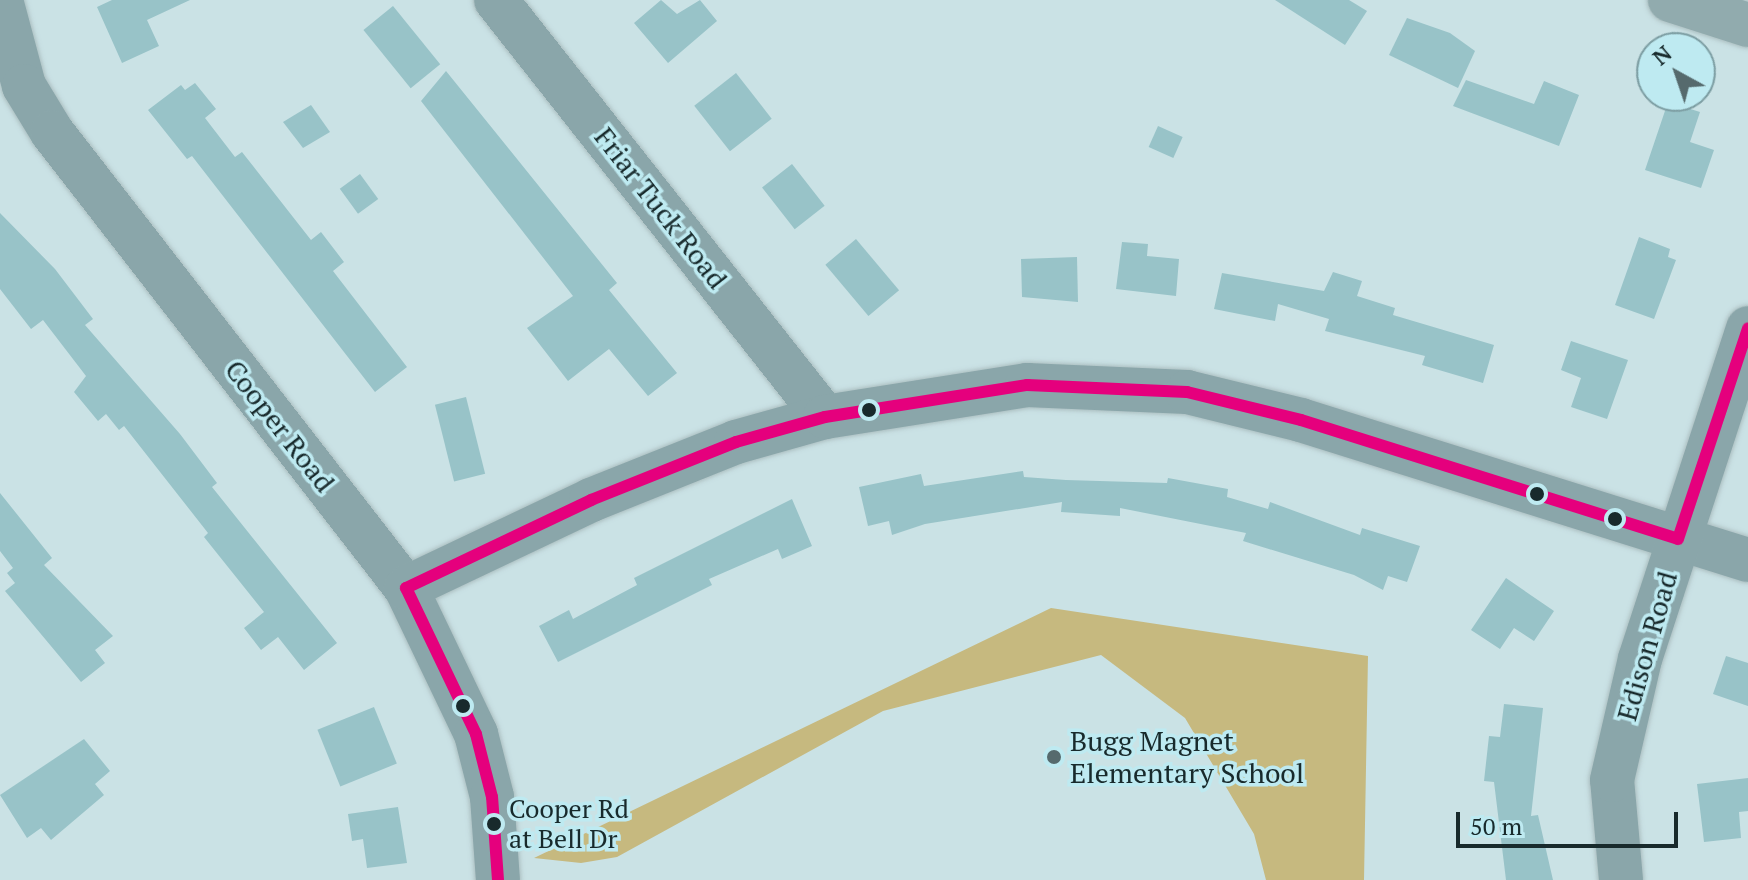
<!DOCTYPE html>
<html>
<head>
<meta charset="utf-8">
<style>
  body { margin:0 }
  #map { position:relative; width:1748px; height:880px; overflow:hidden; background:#cae2e5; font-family:"PT Serif",serif }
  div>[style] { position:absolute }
  .forest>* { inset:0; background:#c6b97f }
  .building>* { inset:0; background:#98c3c8; transform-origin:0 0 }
  .roads { filter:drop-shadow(0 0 2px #acbfc1) drop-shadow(0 0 2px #acbfc1) }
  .minor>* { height:44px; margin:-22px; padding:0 22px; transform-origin:22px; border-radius:22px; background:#8aa6aa }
  .major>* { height:44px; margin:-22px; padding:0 22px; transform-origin:22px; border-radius:22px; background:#91abae }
  .bus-1>* { height:12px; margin:-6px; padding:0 6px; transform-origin:6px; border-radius:6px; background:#e5007d }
  .dots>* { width:22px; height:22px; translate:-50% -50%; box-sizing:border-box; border:4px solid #beeaf1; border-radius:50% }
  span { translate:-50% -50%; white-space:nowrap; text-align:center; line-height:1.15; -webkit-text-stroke:7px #beeaf1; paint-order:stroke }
  .bus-label { font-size:26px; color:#182a2c }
  .left { translate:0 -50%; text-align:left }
  .street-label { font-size:28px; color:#182a2c }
  .poi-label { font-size:28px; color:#182a2c }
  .north { position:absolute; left:1636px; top:32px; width:80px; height:80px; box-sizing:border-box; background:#beeaf1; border:2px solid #7c9da2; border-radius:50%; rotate:320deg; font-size:22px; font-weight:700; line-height:32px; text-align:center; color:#182a2c }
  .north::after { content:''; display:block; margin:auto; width:28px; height:36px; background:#566a6d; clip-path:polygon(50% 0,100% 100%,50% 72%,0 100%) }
  .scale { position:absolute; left:1456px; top:812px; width:222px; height:36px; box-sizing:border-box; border:4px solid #182a2c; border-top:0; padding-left:10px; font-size:24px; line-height:28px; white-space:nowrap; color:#182a2c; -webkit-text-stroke:6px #beeaf1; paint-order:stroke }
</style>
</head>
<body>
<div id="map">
  <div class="forest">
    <i style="clip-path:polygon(1051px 608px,1368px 656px,1364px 880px,1266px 880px,1254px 834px,1185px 718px,1101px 655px,883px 711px,617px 857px,581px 863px,534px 858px)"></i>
  </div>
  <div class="building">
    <i style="clip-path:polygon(112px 0,190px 0,147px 20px,159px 46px,122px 63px,97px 7px)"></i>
    <i style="clip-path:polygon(661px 0,677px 14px,700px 0,717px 21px,668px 63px,634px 23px)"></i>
    <i style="clip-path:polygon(1275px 0,1349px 0,1367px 11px,1345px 45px)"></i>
    <i style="left:393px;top:6px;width:75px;height:38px;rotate:51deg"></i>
    <i style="clip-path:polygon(1407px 18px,1450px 33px,1475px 51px,1458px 88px,1389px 55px)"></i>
    <i style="clip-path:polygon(446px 71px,617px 283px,609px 290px,677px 373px,648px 396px,609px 349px,568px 381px,527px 328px,573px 296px,421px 101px)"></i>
    <i style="left:736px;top:73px;width:58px;height:53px;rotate:52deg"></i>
    <i style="clip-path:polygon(1466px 80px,1534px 104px,1544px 81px,1579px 95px,1559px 146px,1453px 106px)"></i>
    <i style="clip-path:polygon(195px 83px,216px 109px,205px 118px,235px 157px,242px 152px,311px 240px,321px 232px,344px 262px,333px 271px,407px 367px,375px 392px,192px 156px,187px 159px,148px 110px,181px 85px,185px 90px)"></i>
    <i style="clip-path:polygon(1668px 102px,1700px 112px,1690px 142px,1714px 150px,1701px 188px,1645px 170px)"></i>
    <i style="clip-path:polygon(311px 105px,330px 132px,303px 148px,283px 122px)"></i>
    <i style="left:1158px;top:126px;width:27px;height:23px;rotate:24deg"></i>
    <i style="left:792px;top:164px;width:53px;height:38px;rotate:52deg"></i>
    <i style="left:360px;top:174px;width:31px;height:25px;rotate:54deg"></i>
    <i style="clip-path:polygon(0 213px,55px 269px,93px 319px,85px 325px,180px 434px,217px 483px,212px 487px,337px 643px,304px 670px,278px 637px,261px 650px,244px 628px,264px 612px,204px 537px,208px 533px,124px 426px,119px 430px,106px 414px,98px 421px,74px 392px,86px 376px,43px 320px,31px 329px,0 289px)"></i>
    <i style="clip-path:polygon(1639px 237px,1670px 249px,1668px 257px,1676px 260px,1654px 319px,1615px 305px)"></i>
    <i style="left:856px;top:239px;width:67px;height:40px;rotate:50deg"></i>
    <i style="clip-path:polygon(1122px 242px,1148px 244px,1147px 256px,1179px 259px,1176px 296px,1116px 289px)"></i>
    <i style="clip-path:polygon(1077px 257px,1078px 302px,1022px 297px,1021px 259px)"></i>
    <i style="clip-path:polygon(1333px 272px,1362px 281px,1357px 296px,1395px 308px,1393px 315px,1494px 345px,1483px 383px,1422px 365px,1425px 356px,1325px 331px,1329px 319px,1278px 304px,1275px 321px,1214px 309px,1222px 273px,1324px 291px)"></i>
    <i style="clip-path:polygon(1571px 341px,1628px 360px,1607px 419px,1571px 407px,1581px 378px,1561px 370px)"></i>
    <i style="left:466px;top:397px;width:79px;height:32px;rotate:76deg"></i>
    <i style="clip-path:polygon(1023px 471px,1024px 477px,1066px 480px,1167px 483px,1168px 478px,1228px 489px,1227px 497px,1268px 509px,1270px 502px,1360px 535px,1362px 528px,1420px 546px,1407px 582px,1388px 576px,1383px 590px,1354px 575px,1243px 541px,1246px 533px,1120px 508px,1120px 516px,1061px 512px,1062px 502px,925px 524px,892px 535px,889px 521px,868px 526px,859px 487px,921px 474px,924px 486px)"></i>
    <i style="clip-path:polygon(0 493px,52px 558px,44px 565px,113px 636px,95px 650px,105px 663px,81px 682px,5px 591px,15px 583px,7px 573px,13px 568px,0 551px)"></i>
    <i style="clip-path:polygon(792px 499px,812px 546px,782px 559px,778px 549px,709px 579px,712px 585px,558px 662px,539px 626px,569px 610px,573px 619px,637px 585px,634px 578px)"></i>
    <i style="clip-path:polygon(1506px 578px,1554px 611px,1534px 641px,1514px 628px,1500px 649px,1471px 630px)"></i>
    <i style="clip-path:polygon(1726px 656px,1748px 663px,1748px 706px,1713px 694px)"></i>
    <i style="clip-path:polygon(1504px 704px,1543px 708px,1531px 816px,1538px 815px,1553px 880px,1506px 880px,1494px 782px,1484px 781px,1489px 736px,1500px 737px)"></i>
    <i style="left:374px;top:707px;width:61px;height:61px;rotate:68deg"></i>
    <i style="clip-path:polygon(84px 739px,110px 771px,95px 784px,104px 795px,51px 840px,41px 828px,27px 838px,0 795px)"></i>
    <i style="clip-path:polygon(1748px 778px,1748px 811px,1739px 812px,1741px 838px,1704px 842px,1697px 784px)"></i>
    <i style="clip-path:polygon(398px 807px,407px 863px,367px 868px,363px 839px,352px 841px,348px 814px)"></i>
  </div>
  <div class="roads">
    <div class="minor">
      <i style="left:1px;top:0;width:89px;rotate:75deg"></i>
      <i style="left:24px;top:86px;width:54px;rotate:58.7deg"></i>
      <i style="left:52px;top:132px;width:577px;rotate:52.18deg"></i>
      <i style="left:406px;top:588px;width:162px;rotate:64.4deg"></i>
      <i style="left:476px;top:734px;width:65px;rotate:75.7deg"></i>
      <i style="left:492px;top:797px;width:83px;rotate:85.9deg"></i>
      <i style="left:496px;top:0;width:531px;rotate:51.73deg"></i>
      <i style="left:406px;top:588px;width:205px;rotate:-25.4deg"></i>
      <i style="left:591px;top:500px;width:156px;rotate:-21.8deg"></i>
      <i style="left:736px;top:442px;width:92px;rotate:-15.7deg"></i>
      <i style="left:825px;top:417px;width:205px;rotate:-9deg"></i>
      <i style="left:1027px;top:385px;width:160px;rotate:2.5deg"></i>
      <i style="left:1187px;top:392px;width:117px;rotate:13.8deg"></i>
      <i style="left:1301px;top:420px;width:468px;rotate:17.4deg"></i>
      <i style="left:1621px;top:880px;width:100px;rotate:-95.1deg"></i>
      <i style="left:1612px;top:780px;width:124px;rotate:-77deg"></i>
      <i style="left:1640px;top:659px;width:348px;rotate:-71.9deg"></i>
    </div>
    <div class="major">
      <i style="left:1670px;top:0;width:82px;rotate:17.8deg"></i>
    </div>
  </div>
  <div class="bus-1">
    <i style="left:498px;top:880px;width:83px;rotate:-94.1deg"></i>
    <i style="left:492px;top:797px;width:65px;rotate:-104.3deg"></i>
    <i style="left:476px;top:734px;width:162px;rotate:-115.6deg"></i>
    <i style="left:406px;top:588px;width:205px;rotate:-25.4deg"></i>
    <i style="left:591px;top:500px;width:156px;rotate:-21.8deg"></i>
    <i style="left:736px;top:442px;width:92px;rotate:-15.7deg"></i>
    <i style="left:825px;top:417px;width:205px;rotate:-9deg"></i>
    <i style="left:1027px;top:385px;width:160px;rotate:2.5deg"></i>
    <i style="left:1187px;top:392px;width:117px;rotate:13.8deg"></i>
    <i style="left:1301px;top:420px;width:395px;rotate:17.5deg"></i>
    <i style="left:1678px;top:539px;width:222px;rotate:-71.6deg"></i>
  </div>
  <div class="dots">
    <i style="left:869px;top:410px;background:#182a2c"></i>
    <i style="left:1537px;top:494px;background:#182a2c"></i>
    <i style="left:1615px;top:519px;background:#182a2c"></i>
    <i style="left:463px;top:706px;background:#182a2c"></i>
    <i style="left:1054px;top:757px;background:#566a6d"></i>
    <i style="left:494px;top:824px;background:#182a2c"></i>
  </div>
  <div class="bus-label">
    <span class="left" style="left:509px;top:824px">Cooper Rd<br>at Bell Dr</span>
  </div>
  <div class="street-label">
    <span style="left:661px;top:208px;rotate:52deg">Friar Tuck Road</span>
    <span style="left:280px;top:426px;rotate:52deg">Cooper Road</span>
    <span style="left:1647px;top:646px;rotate:-74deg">Edison Road</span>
  </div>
  <div class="poi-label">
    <span class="left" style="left:1070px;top:757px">Bugg Magnet<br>Elementary School</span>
  </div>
  <div class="north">N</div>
  <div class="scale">50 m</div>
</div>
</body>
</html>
